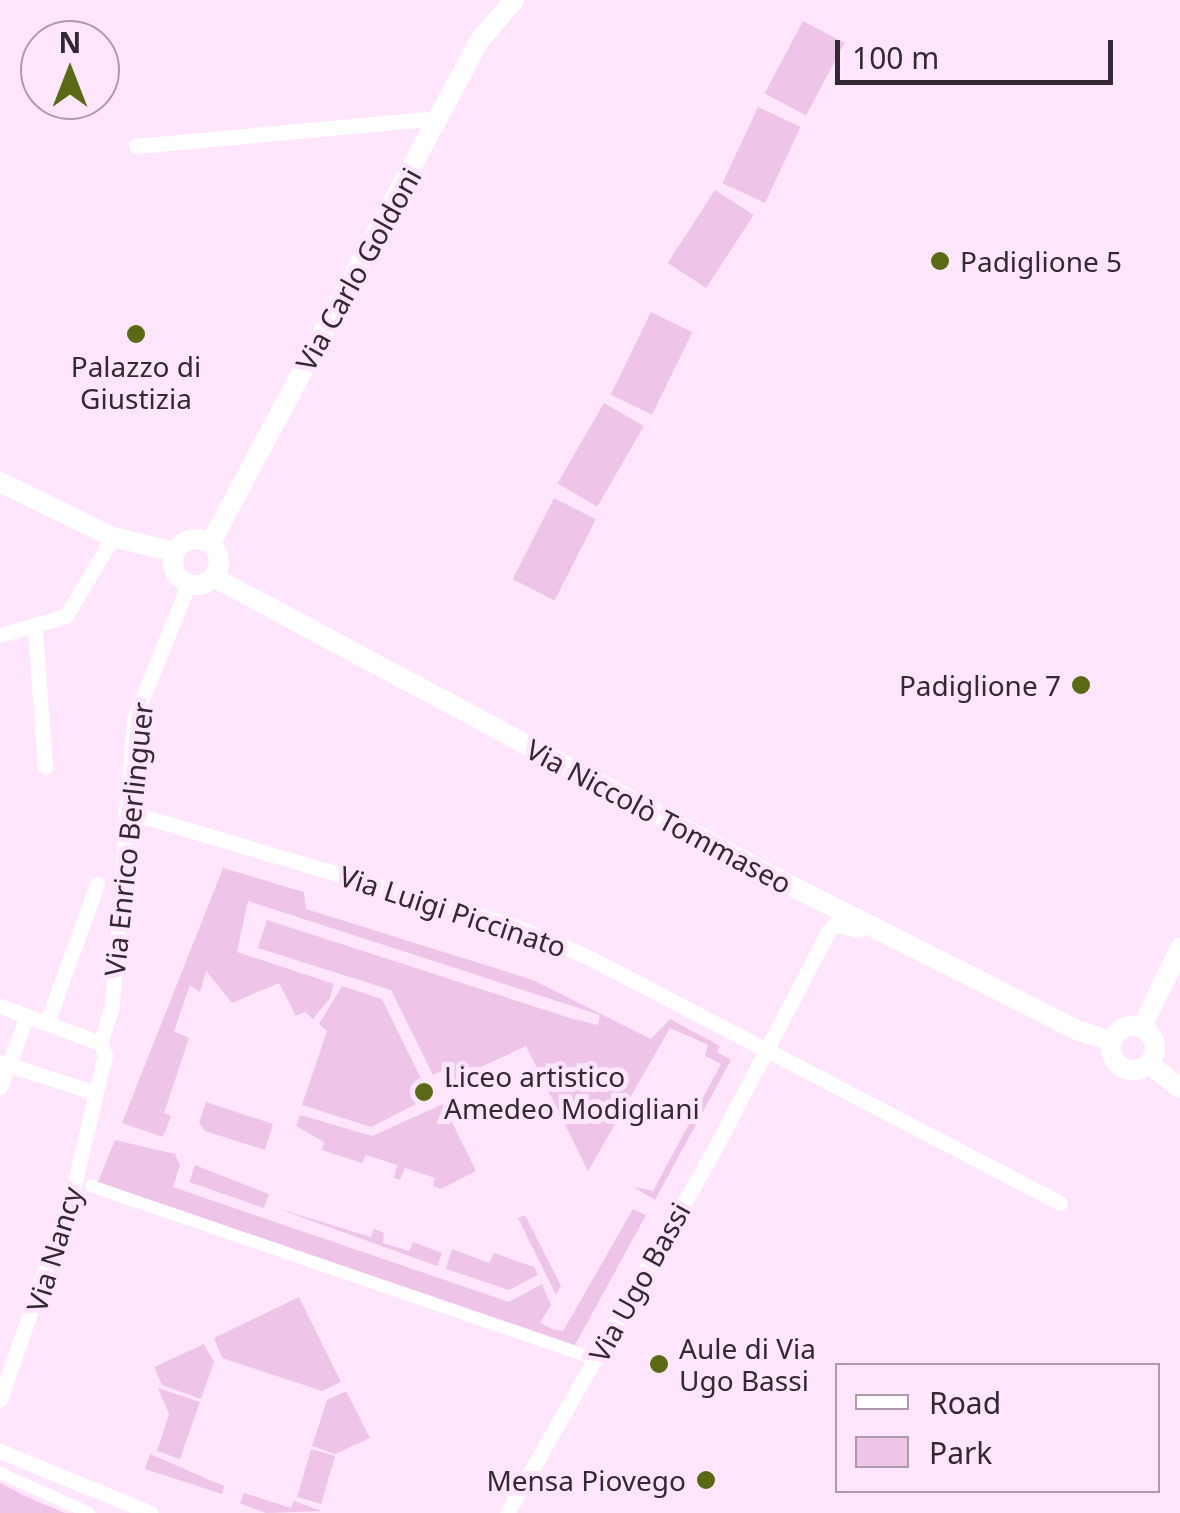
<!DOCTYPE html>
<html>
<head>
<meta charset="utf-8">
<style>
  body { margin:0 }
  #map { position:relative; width:1180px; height:1513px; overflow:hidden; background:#ffe6fc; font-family:"Noto Sans",sans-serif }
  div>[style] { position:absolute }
  .green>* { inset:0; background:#eec5e9; transform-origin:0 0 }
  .pedestrian>* { height:12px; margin:-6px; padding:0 6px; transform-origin:6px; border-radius:6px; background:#fff }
  .minor>* { height:15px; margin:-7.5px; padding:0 7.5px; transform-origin:7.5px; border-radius:7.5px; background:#fff }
  .tertiary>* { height:20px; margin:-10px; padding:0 10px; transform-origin:10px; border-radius:10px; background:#fff }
  .tertiary>.ring { margin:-10px; padding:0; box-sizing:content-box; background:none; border:20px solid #fff; border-radius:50% }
  .dots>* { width:28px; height:28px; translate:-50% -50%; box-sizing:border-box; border:5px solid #ffe6fc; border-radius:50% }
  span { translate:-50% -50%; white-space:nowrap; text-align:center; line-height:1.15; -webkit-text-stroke:10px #ffe6fc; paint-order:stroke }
  .poi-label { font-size:28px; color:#342832 }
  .left { translate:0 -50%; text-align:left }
  .right { translate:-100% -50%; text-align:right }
  .street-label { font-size:28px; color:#342832 }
  .legend { position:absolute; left:835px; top:1363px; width:325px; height:130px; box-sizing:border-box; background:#ffe6fc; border:2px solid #ae9aab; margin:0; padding:12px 18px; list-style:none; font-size:30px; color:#342832 }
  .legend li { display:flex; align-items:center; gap:20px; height:50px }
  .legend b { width:50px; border:2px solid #ae9aab }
  .north { position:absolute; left:20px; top:20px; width:100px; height:100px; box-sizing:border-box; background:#ffe6fc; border:2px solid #ae9aab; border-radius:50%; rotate:0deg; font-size:28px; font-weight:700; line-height:40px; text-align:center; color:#342832 }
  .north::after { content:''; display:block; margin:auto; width:35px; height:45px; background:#5a6913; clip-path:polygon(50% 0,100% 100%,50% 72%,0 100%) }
  .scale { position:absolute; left:835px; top:40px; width:278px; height:45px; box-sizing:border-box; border:5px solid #342832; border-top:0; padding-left:12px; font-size:30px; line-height:35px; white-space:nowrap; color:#342832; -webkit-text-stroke:8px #ffe6fc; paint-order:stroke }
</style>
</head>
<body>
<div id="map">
  <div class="green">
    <i style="left:803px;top:21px;width:47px;height:82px;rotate:28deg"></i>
    <i style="left:758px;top:107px;width:47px;height:84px;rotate:25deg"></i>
    <i style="left:715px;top:190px;width:46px;height:87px;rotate:33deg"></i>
    <i style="left:651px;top:312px;width:46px;height:92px;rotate:26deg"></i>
    <i style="left:604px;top:403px;width:46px;height:93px;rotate:30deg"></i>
    <i style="left:554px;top:498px;width:47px;height:91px;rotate:27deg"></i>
    <i style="clip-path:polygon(223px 868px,304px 892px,306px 909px,533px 980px,651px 1039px,670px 1019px,720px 1046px,717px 1052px,731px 1060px,655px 1200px,634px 1187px,653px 1191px,721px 1064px,705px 1056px,708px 1045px,670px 1028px,588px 1171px,526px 1046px,447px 1083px,442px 1071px,433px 1075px,391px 990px,258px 948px,267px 920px,570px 1018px,598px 1025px,600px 1015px,248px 901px,237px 952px,334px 984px,330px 998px,313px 1019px,305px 1012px,296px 1016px,279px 983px,232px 1003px,206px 971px,200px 992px,190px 985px,174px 1031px,189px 1038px,164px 1113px,171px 1116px,163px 1137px,122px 1123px)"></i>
    <i style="clip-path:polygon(342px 986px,382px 999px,430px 1097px,371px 1127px,302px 1105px,327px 1031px,319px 1024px)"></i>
    <i style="clip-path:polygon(206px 1102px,273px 1124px,265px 1150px,205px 1131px,199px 1123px)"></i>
    <i style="clip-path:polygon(443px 1104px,476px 1171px,441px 1189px,433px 1186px,435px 1178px,405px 1168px,400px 1180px,394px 1178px,397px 1165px,366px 1155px,362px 1163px,322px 1150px,324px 1142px,296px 1126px,300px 1115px,372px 1136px)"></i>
    <i style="clip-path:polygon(115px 1140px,175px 1154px,180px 1165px,173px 1187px,509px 1302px,542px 1284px,551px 1305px,540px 1323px,555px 1330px,563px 1331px,633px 1209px,646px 1215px,575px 1345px,98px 1182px)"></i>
    <i style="clip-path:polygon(195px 1165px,269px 1194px,264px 1208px,189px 1182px)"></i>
    <i style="clip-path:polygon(276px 1208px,371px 1237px,374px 1229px,384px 1233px,383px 1243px,409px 1251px,413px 1242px,442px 1253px,437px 1266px)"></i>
    <i style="clip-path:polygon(525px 1215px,561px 1286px,556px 1295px,518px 1218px)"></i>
    <i style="clip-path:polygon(452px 1249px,489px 1263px,494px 1253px,534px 1267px,538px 1275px,509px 1290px,446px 1269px)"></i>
    <i style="clip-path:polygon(299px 1297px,341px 1382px,322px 1391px,222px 1358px,214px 1338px)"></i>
    <i style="clip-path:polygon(204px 1344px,214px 1362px,201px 1399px,162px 1385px,154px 1367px)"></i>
    <i style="clip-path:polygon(158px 1388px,200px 1402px,180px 1459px,157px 1451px,169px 1414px)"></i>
    <i style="clip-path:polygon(346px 1391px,370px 1438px,335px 1454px,312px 1446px,327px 1400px)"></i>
    <i style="left:311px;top:1449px;width:25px;height:50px;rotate:16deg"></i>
    <i style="clip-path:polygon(150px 1454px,224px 1486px,222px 1494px,145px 1469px)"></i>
    <i style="clip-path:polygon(0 1483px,27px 1497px,65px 1513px,0 1513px)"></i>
    <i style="clip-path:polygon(244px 1493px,291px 1508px,294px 1501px,322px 1511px,266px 1513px,240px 1503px)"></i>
  </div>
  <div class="pedestrian">
    <i style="left:91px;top:1186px;width:533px;rotate:18.94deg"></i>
    <i style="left:0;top:1473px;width:98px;rotate:24.2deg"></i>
  </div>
  <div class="minor">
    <i style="left:136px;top:146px;width:303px;rotate:-5.3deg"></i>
    <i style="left:35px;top:630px;width:137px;rotate:85.8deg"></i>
    <i style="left:0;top:635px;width:69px;rotate:-16.1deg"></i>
    <i style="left:66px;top:616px;width:92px;rotate:-59.3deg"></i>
    <i style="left:125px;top:811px;width:406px;rotate:16.5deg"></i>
    <i style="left:514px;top:926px;width:82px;rotate:22.8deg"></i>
    <i style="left:590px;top:958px;width:530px;rotate:27.53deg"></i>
    <i style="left:0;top:1006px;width:107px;rotate:20.3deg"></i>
    <i style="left:100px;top:1043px;width:13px;rotate:67deg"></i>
    <i style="left:105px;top:1055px;width:134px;rotate:103.4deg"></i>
    <i style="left:74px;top:1185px;width:227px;rotate:109deg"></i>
    <i style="left:47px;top:1023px;width:148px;rotate:-70.2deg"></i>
    <i style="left:100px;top:1043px;width:39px;rotate:-72deg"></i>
    <i style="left:112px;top:1006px;width:288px;rotate:-85.6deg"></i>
    <i style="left:134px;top:719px;width:147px;rotate:-68deg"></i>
    <i style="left:0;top:1062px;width:101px;rotate:17.9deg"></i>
    <i style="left:0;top:1087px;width:76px;rotate:-69.2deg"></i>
    <i style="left:0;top:1451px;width:163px;rotate:22.3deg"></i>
    <i style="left:507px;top:1513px;width:418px;rotate:-60.3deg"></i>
    <i style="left:714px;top:1150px;width:246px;rotate:-62.4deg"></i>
    <i style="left:828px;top:932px;width:9px;rotate:-49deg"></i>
    <i style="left:834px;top:925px;width:26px;rotate:11deg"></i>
  </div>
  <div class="tertiary">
    <i style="left:0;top:482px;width:126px;rotate:26deg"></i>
    <i style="left:113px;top:537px;width:64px;rotate:13.6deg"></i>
    <i class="ring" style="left:173px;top:539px;width:26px;height:26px"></i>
    <i style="left:210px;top:544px;width:570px;rotate:-61.86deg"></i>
    <i style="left:479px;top:41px;width:54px;rotate:-49.5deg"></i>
    <i style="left:213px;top:577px;width:638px;rotate:28.13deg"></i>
    <i style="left:776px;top:878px;width:339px;rotate:26.8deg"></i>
    <i style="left:1079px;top:1031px;width:34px;rotate:17deg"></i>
    <i class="ring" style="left:1111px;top:1026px;width:24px;height:24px"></i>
    <i style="left:1142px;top:1027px;width:88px;rotate:-64.3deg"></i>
    <i style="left:1149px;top:1064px;width:39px;rotate:38deg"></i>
  </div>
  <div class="dots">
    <i style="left:940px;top:261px;background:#5a6913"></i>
    <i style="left:136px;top:334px;background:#5a6913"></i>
    <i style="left:1081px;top:685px;background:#5a6913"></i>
    <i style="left:424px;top:1092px;background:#5a6913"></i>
    <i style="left:659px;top:1364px;background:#5a6913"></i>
    <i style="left:706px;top:1480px;background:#5a6913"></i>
  </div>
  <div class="poi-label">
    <span class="left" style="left:960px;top:261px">Padiglione 5</span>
    <span style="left:136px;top:382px">Palazzo di<br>Giustizia</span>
    <span class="right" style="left:1061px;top:685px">Padiglione 7</span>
    <span class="left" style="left:444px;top:1092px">Liceo artistico<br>Amedeo Modigliani</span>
    <span class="left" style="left:679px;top:1364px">Aule di Via<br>Ugo Bassi</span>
    <span class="right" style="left:686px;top:1480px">Mensa Piovego</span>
  </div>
  <div class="street-label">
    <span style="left:358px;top:269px;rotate:-61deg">Via Carlo Goldoni</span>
    <span style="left:659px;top:816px;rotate:28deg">Via Niccolò Tommaseo</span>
    <span style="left:128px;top:839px;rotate:-84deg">Via Enrico Berlinguer</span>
    <span style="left:453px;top:911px;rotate:18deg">Via Luigi Piccinato</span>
    <span style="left:54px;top:1249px;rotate:-73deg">Via Nancy</span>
    <span style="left:639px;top:1282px;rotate:-61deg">Via Ugo Bassi</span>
  </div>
  <ul class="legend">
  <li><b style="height:12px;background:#fff"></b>Road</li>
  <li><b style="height:28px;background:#eec5e9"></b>Park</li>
  </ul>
  <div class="north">N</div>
  <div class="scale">100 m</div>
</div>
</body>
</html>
